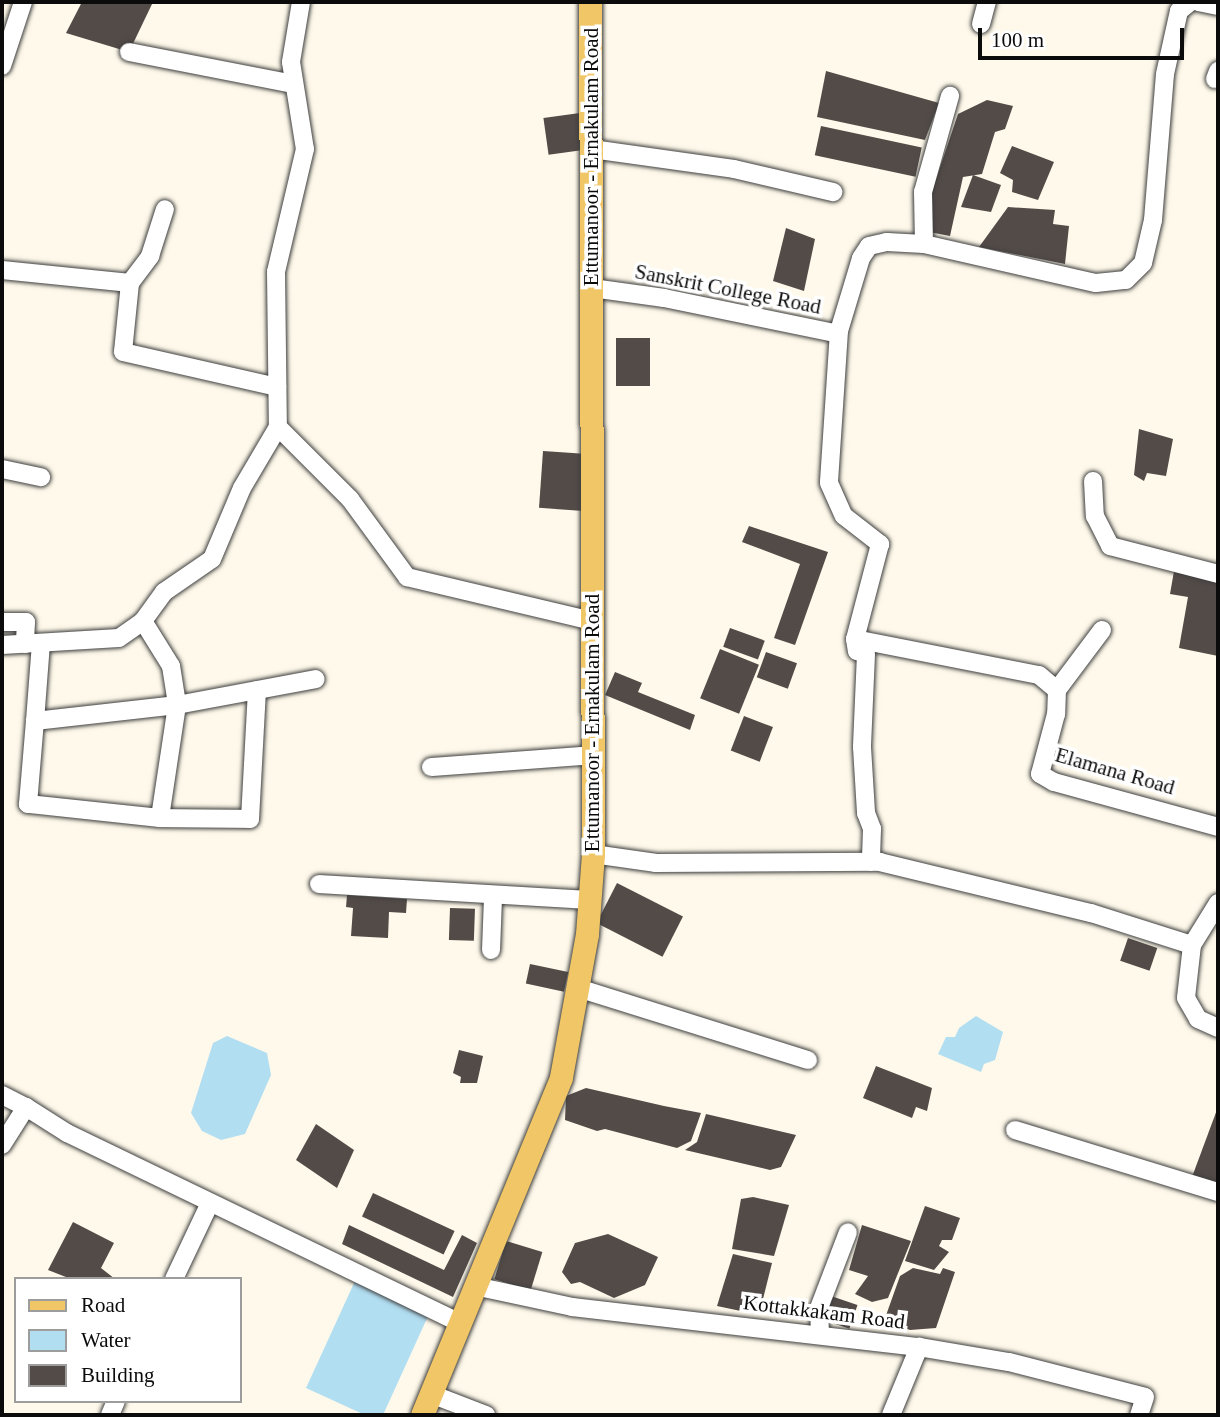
<!DOCTYPE html>
<html>
<head>
<meta charset="utf-8">
<style>
  body { margin:0 }
  #map { position:relative; width:1220px; height:1417px; overflow:hidden; background:#fef9ea; font-family:Georgia,serif }
  div>[style] { position:absolute }
  .water>* { inset:0; background:#b2def2 }
  .building>* { inset:0; background:#534b48; transform-origin:0 0 }
  .roads { filter:drop-shadow(0 0 2px #3e3e3e) drop-shadow(0 0 2px #3e3e3e) }
  .minor>* { height:18px; margin:-9px; padding:0 9px; transform-origin:9px; border-radius:9px; background:#fff }
  .major>* { height:23px; margin:-11.5px; padding:0 11.5px; transform-origin:11.5px; border-radius:11.5px; background:#f0c667 }
  span { translate:-50% -50%; white-space:nowrap; text-align:center; line-height:1.15; -webkit-text-stroke:7px #fff; paint-order:stroke }
  .street-label { font-size:21px; color:#0b0b0b }
  .frame { position:absolute; inset:0; border:4px solid #0b0b0b; pointer-events:none }
  .legend { position:absolute; left:14px; top:1277px; width:228px; height:126px; box-sizing:border-box; background:#fff; border:2px solid #9d9d9d; margin:0; padding:9px 12px; list-style:none; font-size:21px; color:#0b0b0b }
  .legend li { display:flex; align-items:center; gap:14px; height:35px }
  .legend b { width:35px; border:2px solid #9d9d9d }
  .scale { position:absolute; left:978px; top:28px; width:206px; height:32px; box-sizing:border-box; border:4px solid #0b0b0b; border-top:0; padding-left:9px; font-size:21px; line-height:24px; white-space:nowrap; color:#0b0b0b; -webkit-text-stroke:5px #fff; paint-order:stroke }
</style>
</head>
<body>
<div id="map">
  <div class="water">
    <i style="clip-path:polygon(976px 1016px,1003px 1032px,995px 1060px,984px 1064px,981px 1072px,938px 1054px,946px 1037px,955px 1037px,959px 1028px)"></i>
    <i style="clip-path:polygon(227px 1036px,267px 1053px,271px 1075px,245px 1134px,221px 1140px,202px 1131px,191px 1113px,213px 1043px)"></i>
    <i style="clip-path:polygon(355px 1281px,429px 1314px,383px 1415px,365px 1415px,306px 1388px)"></i>
  </div>
  <div class="building">
    <i style="clip-path:polygon(82px 2px,153px 2px,129px 52px,66px 33px)"></i>
    <i style="clip-path:polygon(826px 71px,939px 103px,925px 140px,817px 117px)"></i>
    <i style="clip-path:polygon(987px 100px,1013px 106px,1005px 129px,995px 132px,982px 174px,963px 177px,950px 236px,929px 232px,932px 217px,929px 200px,958px 114px)"></i>
    <i style="left:587px;top:112px;width:37px;height:44px;rotate:82deg"></i>
    <i style="left:821px;top:126px;width:103px;height:30px;rotate:12deg"></i>
    <i style="clip-path:polygon(1012px 146px,1054px 162px,1038px 200px,1012px 192px,1013px 180px,1000px 173px)"></i>
    <i style="clip-path:polygon(973px 175px,1001px 185px,991px 212px,961px 207px)"></i>
    <i style="clip-path:polygon(1008px 207px,1055px 210px,1053px 224px,1069px 226px,1065px 264px,979px 247px)"></i>
    <i style="clip-path:polygon(786px 228px,815px 239px,804px 291px,773px 281px)"></i>
    <i style="left:616px;top:338px;width:34px;height:48px"></i>
    <i style="clip-path:polygon(1139px 429px,1173px 439px,1166px 476px,1147px 473px,1144px 481px,1134px 475px)"></i>
    <i style="left:543px;top:451px;width:48px;height:57px;rotate:4deg"></i>
    <i style="clip-path:polygon(749px 526px,828px 552px,795px 645px,774px 638px,800px 564px,742px 542px)"></i>
    <i style="clip-path:polygon(1174px 571px,1218px 579px,1218px 656px,1179px 648px,1188px 597px,1170px 594px)"></i>
    <i style="left:730px;top:628px;width:37px;height:20px;rotate:20deg"></i>
    <i style="left:720px;top:649px;width:42px;height:53px;rotate:22deg"></i>
    <i style="left:766px;top:652px;width:33px;height:27px;rotate:20deg"></i>
    <i style="clip-path:polygon(615px 672px,642px 683px,638px 692px,695px 715px,690px 730px,605px 695px)"></i>
    <i style="left:744px;top:716px;width:31px;height:37px;rotate:21deg"></i>
    <i style="left:617px;top:883px;width:74px;height:45px;rotate:27deg"></i>
    <i style="clip-path:polygon(347px 895px,407px 899px,406px 913px,389px 912px,388px 938px,351px 936px,353px 908px,346px 907px)"></i>
    <i style="left:450px;top:908px;width:25px;height:32px;rotate:2deg"></i>
    <i style="left:1128px;top:938px;width:31px;height:24px;rotate:19deg"></i>
    <i style="left:530px;top:964px;width:39px;height:20px;rotate:12deg"></i>
    <i style="clip-path:polygon(459px 1050px,483px 1056px,477px 1083px,460px 1083px,461px 1077px,453px 1073px)"></i>
    <i style="clip-path:polygon(876px 1066px,932px 1088px,927px 1111px,916px 1107px,912px 1118px,863px 1098px)"></i>
    <i style="clip-path:polygon(586px 1088px,664px 1106px,701px 1113px,691px 1141px,677px 1148px,605px 1129px,597px 1131px,565px 1120px,566px 1096px)"></i>
    <i style="clip-path:polygon(1218px 1107px,1218px 1184px,1192px 1177px)"></i>
    <i style="clip-path:polygon(706px 1114px,796px 1135px,781px 1167px,770px 1170px,685px 1150px,697px 1142px)"></i>
    <i style="clip-path:polygon(316px 1124px,354px 1150px,337px 1188px,296px 1160px)"></i>
    <i style="left:373px;top:1193px;width:90px;height:26px;rotate:25deg"></i>
    <i style="clip-path:polygon(753px 1197px,789px 1205px,774px 1256px,732px 1249px,741px 1199px)"></i>
    <i style="clip-path:polygon(925px 1206px,960px 1218px,952px 1240px,942px 1240px,939px 1246px,949px 1252px,934px 1270px,905px 1261px)"></i>
    <i style="clip-path:polygon(73px 1222px,114px 1243px,101px 1268px,115px 1279px,71px 1279px,48px 1270px)"></i>
    <i style="clip-path:polygon(349px 1225px,444px 1270px,462px 1235px,477px 1243px,453px 1297px,342px 1244px)"></i>
    <i style="clip-path:polygon(862px 1225px,911px 1241px,888px 1298px,872px 1302px,855px 1294px,868px 1276px,849px 1270px)"></i>
    <i style="clip-path:polygon(608px 1234px,658px 1257px,645px 1285px,614px 1298px,580px 1282px,571px 1284px,562px 1272px,575px 1243px)"></i>
    <i style="left:506px;top:1241px;width:38px;height:40px;rotate:17deg"></i>
    <i style="clip-path:polygon(733px 1254px,772px 1263px,760px 1311px,755px 1314px,717px 1306px)"></i>
    <i style="clip-path:polygon(913px 1268px,940px 1274px,943px 1268px,955px 1272px,936px 1328px,910px 1330px,884px 1321px,900px 1276px)"></i>
    <i style="left:831px;top:1296px;width:28px;height:25px;rotate:19deg"></i>
  </div>
  <div class="roads">
    <div class="minor">
      <i style="left:301px;top:2px;width:61px;rotate:99.5deg"></i>
      <i style="left:291px;top:62px;width:88px;rotate:80.9deg"></i>
      <i style="left:305px;top:149px;width:126px;rotate:103.3deg"></i>
      <i style="left:276px;top:272px;width:155px;rotate:89.3deg"></i>
      <i style="left:278px;top:427px;width:102px;rotate:45deg"></i>
      <i style="left:350px;top:499px;width:97px;rotate:53.8deg"></i>
      <i style="left:407px;top:577px;width:190px;rotate:13.4deg"></i>
      <i style="left:1198px;top:2px;width:20px;rotate:11deg"></i>
      <i style="left:981px;top:24px;width:23px;rotate:-75deg"></i>
      <i style="left:129px;top:52px;width:167px;rotate:11deg"></i>
      <i style="left:2px;top:66px;width:67px;rotate:-71.8deg"></i>
      <i style="left:1215px;top:79px;width:9px;rotate:-69deg"></i>
      <i style="left:592px;top:149px;width:143px;rotate:8deg"></i>
      <i style="left:734px;top:169px;width:102px;rotate:13.1deg"></i>
      <i style="left:924px;top:244px;width:52px;rotate:-91.1deg"></i>
      <i style="left:923px;top:192px;width:100px;rotate:-74.3deg"></i>
      <i style="left:2px;top:270px;width:129px;rotate:5.8deg"></i>
      <i style="left:130px;top:283px;width:69px;rotate:95.8deg"></i>
      <i style="left:123px;top:352px;width:158px;rotate:12.8deg"></i>
      <i style="left:130px;top:283px;width:34px;rotate:-53deg"></i>
      <i style="left:150px;top:256px;width:49px;rotate:-72.3deg"></i>
      <i style="left:592px;top:288px;width:73px;rotate:7.9deg"></i>
      <i style="left:664px;top:298px;width:174px;rotate:11.6deg"></i>
      <i style="left:834px;top:333px;width:5px;rotate:-22deg"></i>
      <i style="left:839px;top:331px;width:76px;rotate:-73.2deg"></i>
      <i style="left:861px;top:258px;width:14px;rotate:-56deg"></i>
      <i style="left:869px;top:246px;width:18px;rotate:-13deg"></i>
      <i style="left:887px;top:242px;width:37px;rotate:3deg"></i>
      <i style="left:924px;top:244px;width:176px;rotate:12.8deg"></i>
      <i style="left:1096px;top:283px;width:30px;rotate:-6deg"></i>
      <i style="left:1126px;top:280px;width:24px;rotate:-45deg"></i>
      <i style="left:1143px;top:263px;width:44px;rotate:-76.9deg"></i>
      <i style="left:1153px;top:220px;width:146px;rotate:-85.3deg"></i>
      <i style="left:1165px;top:74px;width:65px;rotate:-77.5deg"></i>
      <i style="left:1179px;top:11px;width:14px;rotate:-39deg"></i>
      <i style="left:839px;top:331px;width:152px;rotate:93.8deg"></i>
      <i style="left:829px;top:483px;width:36px;rotate:66deg"></i>
      <i style="left:844px;top:516px;width:46px;rotate:37.9deg"></i>
      <i style="left:880px;top:544px;width:98px;rotate:104.7deg"></i>
      <i style="left:855px;top:639px;width:12px;rotate:81deg"></i>
      <i style="left:857px;top:651px;width:9px;rotate:18deg"></i>
      <i style="left:866px;top:654px;width:93px;rotate:92.5deg"></i>
      <i style="left:862px;top:747px;width:66px;rotate:86.5deg"></i>
      <i style="left:866px;top:813px;width:17px;rotate:69deg"></i>
      <i style="left:872px;top:829px;width:33px;rotate:92deg"></i>
      <i style="left:2px;top:469px;width:40px;rotate:12deg"></i>
      <i style="left:1093px;top:481px;width:35px;rotate:87deg"></i>
      <i style="left:1095px;top:516px;width:34px;rotate:63deg"></i>
      <i style="left:1110px;top:546px;width:112px;rotate:14.5deg"></i>
      <i style="left:143px;top:621px;width:53px;rotate:58.1deg"></i>
      <i style="left:171px;top:666px;width:39px;rotate:81deg"></i>
      <i style="left:177px;top:705px;width:141px;rotate:-10.6deg"></i>
      <i style="left:2px;top:622px;width:24px"></i>
      <i style="left:26px;top:622px;width:22px;rotate:93deg"></i>
      <i style="left:855px;top:639px;width:187px;rotate:11.1deg"></i>
      <i style="left:1039px;top:675px;width:23px;rotate:40deg"></i>
      <i style="left:1057px;top:690px;width:24px;rotate:92deg"></i>
      <i style="left:1056px;top:714px;width:62px;rotate:104.9deg"></i>
      <i style="left:1040px;top:774px;width:16px;rotate:30deg"></i>
      <i style="left:1054px;top:782px;width:170px;rotate:15.3deg"></i>
      <i style="left:2px;top:645px;width:117px;rotate:-3.4deg"></i>
      <i style="left:119px;top:638px;width:29px;rotate:-35deg"></i>
      <i style="left:143px;top:621px;width:36px;rotate:-54deg"></i>
      <i style="left:164px;top:592px;width:58px;rotate:-34.5deg"></i>
      <i style="left:212px;top:559px;width:77px;rotate:-67.1deg"></i>
      <i style="left:242px;top:488px;width:71px;rotate:-59.5deg"></i>
      <i style="left:1057px;top:690px;width:75px;rotate:-53.1deg"></i>
      <i style="left:35px;top:721px;width:143px;rotate:-6.4deg"></i>
      <i style="left:177px;top:705px;width:114px;rotate:98.6deg"></i>
      <i style="left:160px;top:818px;width:133px;rotate:-173.9deg"></i>
      <i style="left:28px;top:804px;width:83px;rotate:-85.2deg"></i>
      <i style="left:35px;top:721px;width:78px;rotate:-85.6deg"></i>
      <i style="left:431px;top:767px;width:162px;rotate:-4.2deg"></i>
      <i style="left:160px;top:818px;width:90px;rotate:0.6deg"></i>
      <i style="left:250px;top:819px;width:129px;rotate:-86.9deg"></i>
      <i style="left:593px;top:854px;width:64px;rotate:8.1deg"></i>
      <i style="left:656px;top:863px;width:224px;rotate:-0.3deg"></i>
      <i style="left:880px;top:862px;width:217px;rotate:13.6deg"></i>
      <i style="left:1091px;top:913px;width:106px;rotate:17.6deg"></i>
      <i style="left:319px;top:884px;width:270px;rotate:3.4deg"></i>
      <i style="left:1218px;top:903px;width:49px;rotate:121.8deg"></i>
      <i style="left:1192px;top:945px;width:53px;rotate:96.5deg"></i>
      <i style="left:1186px;top:998px;width:24px;rotate:60deg"></i>
      <i style="left:1198px;top:1019px;width:22px;rotate:24deg"></i>
      <i style="left:491px;top:950px;width:52px;rotate:-87.8deg"></i>
      <i style="left:578px;top:988px;width:241px;rotate:17.4deg"></i>
      <i style="left:2px;top:1095px;width:27px;rotate:27deg"></i>
      <i style="left:1015px;top:1130px;width:212px;rotate:17deg"></i>
      <i style="left:2px;top:1145px;width:45px;rotate:-57.7deg"></i>
      <i style="left:26px;top:1107px;width:49px;rotate:32.4deg"></i>
      <i style="left:67px;top:1133px;width:437px;rotate:25.8deg"></i>
      <i style="left:174px;top:1279px;width:84px;rotate:-64.7deg"></i>
      <i style="left:475px;top:1286px;width:99px;rotate:12.2deg"></i>
      <i style="left:572px;top:1307px;width:349px;rotate:6.6deg"></i>
      <i style="left:919px;top:1347px;width:91px;rotate:9.5deg"></i>
      <i style="left:1009px;top:1362px;width:140px;rotate:14.4deg"></i>
      <i style="left:1145px;top:1397px;width:19px;rotate:108deg"></i>
      <i style="left:820px;top:1335px;width:27px;rotate:-92deg"></i>
      <i style="left:819px;top:1308px;width:81px;rotate:-69.1deg"></i>
      <i style="left:431px;top:1394px;width:59px;rotate:20.9deg"></i>
      <i style="left:110px;top:1415px;width:15px;rotate:-67deg"></i>
      <i style="left:891px;top:1415px;width:74px;rotate:-67.6deg"></i>
    </div>
    <div class="major">
      <i style="left:422px;top:1415px;width:365px;rotate:-67.6deg"></i>
      <i style="left:561px;top:1077px;width:145px;rotate:-79.7deg"></i>
      <i style="left:587px;top:934px;width:80px;rotate:-85.7deg"></i>
      <i style="left:593px;top:854px;width:852px;rotate:-90.2deg"></i>
    </div>
  </div>
  <div class="street-label">
    <span style="left:591px;top:157px;rotate:-90deg">Ettumanoor - Ernakulam Road</span>
    <span style="left:728px;top:289px;rotate:11deg">Sanskrit College Road</span>
    <span style="left:592px;top:723px;rotate:-90deg">Ettumanoor - Ernakulam Road</span>
    <span style="left:1115px;top:771px;rotate:16deg">Elamana Road</span>
    <span style="left:824px;top:1312px;rotate:7deg">Kottakkakam Road</span>
  </div>
  <div class="frame"></div>
  <ul class="legend">
  <li><b style="height:9px;background:#f0c667"></b>Road</li>
  <li><b style="height:19px;background:#b2def2"></b>Water</li>
  <li><b style="height:19px;background:#534b48"></b>Building</li>
  </ul>
  <div class="scale">100 m</div>
</div>
</body>
</html>
